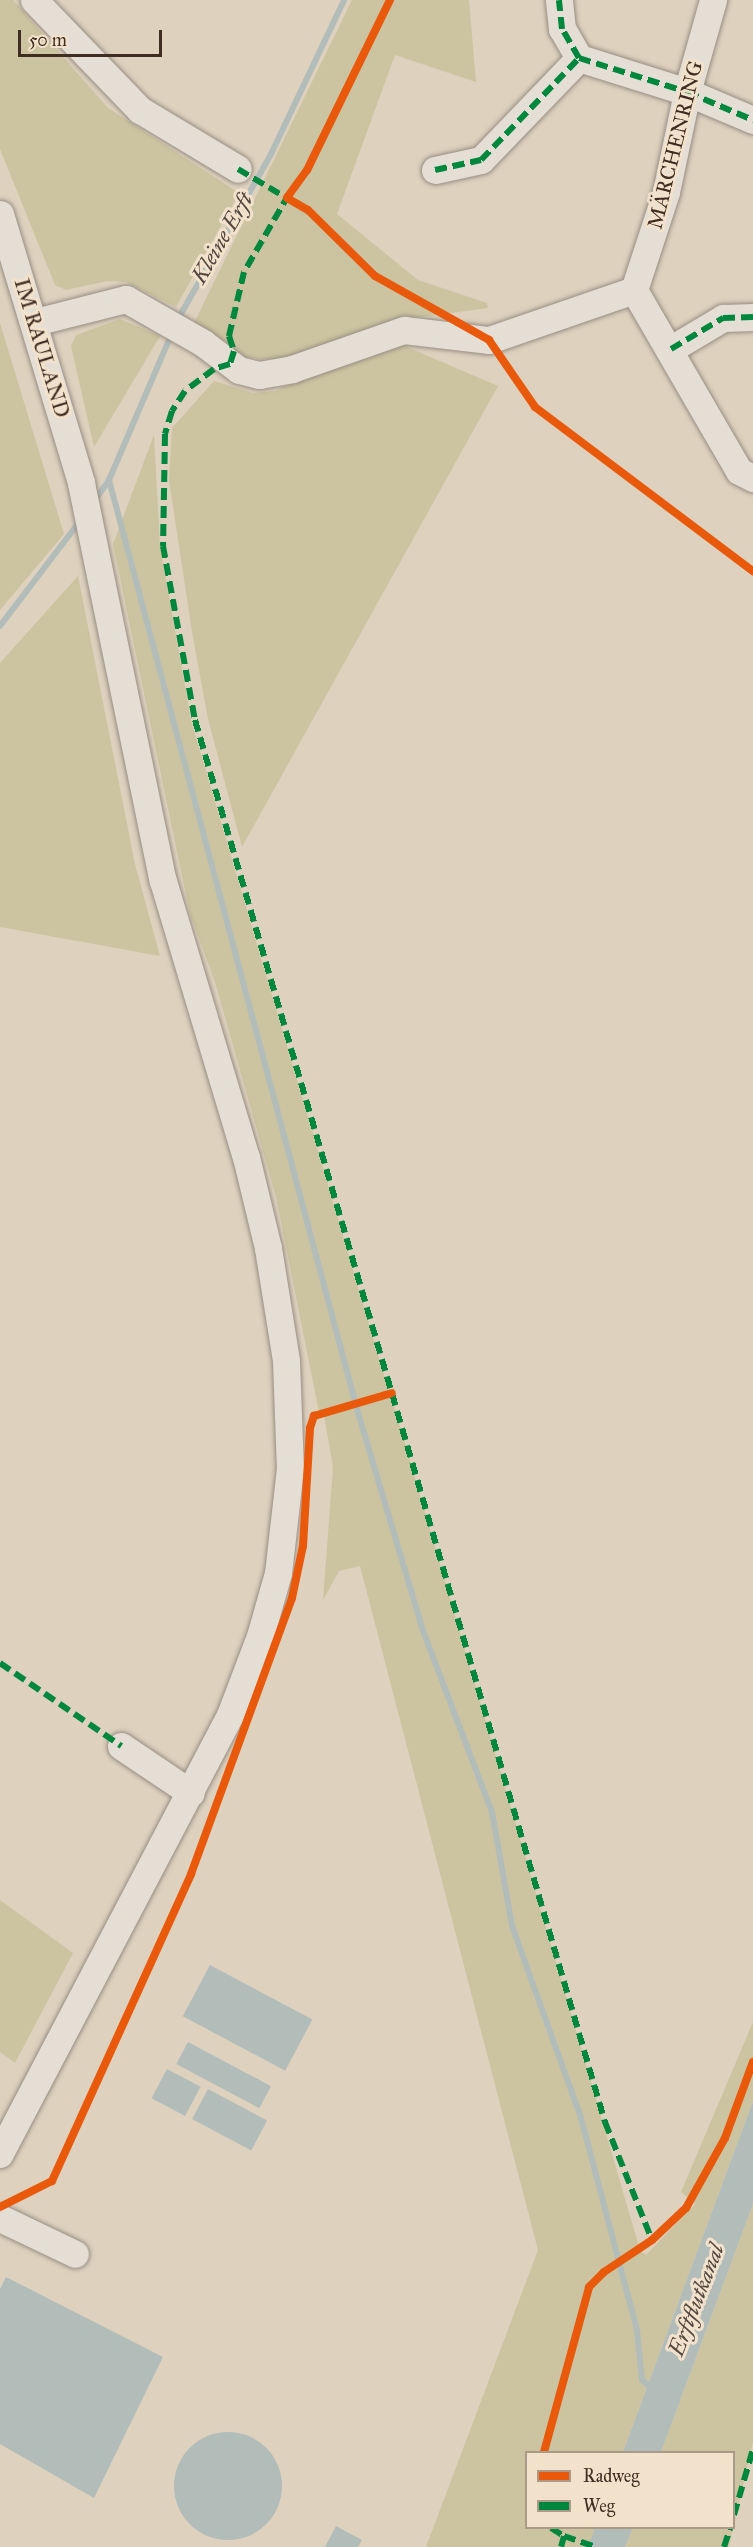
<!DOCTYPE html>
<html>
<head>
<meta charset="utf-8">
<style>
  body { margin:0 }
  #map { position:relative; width:753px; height:2547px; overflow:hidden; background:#ded1be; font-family:"IM FELL Great Primer",serif }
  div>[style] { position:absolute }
  .green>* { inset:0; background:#ccc4a0 }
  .water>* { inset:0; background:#b2bdba; transform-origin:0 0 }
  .round { border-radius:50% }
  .stream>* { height:6px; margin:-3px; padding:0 3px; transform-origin:3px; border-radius:3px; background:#b2bdba }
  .roads { filter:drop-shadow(0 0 2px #988e83) drop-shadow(0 0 2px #988e83) }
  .minor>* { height:27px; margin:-13.5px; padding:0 13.5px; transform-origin:13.5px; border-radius:13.5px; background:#e5ded4 }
  .quiet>* { height:6px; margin-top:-3px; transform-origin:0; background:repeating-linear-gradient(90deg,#00873e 0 12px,transparent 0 18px) }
  .cycleway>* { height:8px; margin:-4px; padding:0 4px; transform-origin:4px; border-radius:4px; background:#e8590c }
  span { translate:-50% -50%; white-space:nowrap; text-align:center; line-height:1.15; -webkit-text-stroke:6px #f2e2cc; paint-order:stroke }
  .street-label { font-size:21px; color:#402d22 }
  .water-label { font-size:22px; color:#534840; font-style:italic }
  .legend { position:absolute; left:525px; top:2451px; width:210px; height:78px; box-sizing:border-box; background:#f2e2cc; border:2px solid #ab9a88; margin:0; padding:8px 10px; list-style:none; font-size:18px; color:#402d22 }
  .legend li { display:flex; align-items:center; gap:12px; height:30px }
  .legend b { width:30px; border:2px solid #ab9a88 }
  .scale { position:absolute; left:18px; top:30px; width:144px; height:27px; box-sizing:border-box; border:3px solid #402d22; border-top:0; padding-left:8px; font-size:18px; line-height:21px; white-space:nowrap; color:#402d22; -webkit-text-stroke:4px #f2e2cc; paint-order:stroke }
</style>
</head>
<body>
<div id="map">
  <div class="green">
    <i style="clip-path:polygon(0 0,13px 0,108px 108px,239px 193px,176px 307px,126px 282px,108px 281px,66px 290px,55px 285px,0 149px)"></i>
    <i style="clip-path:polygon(352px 0,469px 0,476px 82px,395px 55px,337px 214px,418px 280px,487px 303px,488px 308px,407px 319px,324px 349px,274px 360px,244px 357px,194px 323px)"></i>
    <i style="clip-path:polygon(120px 319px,160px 336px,94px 447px,71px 346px,76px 335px)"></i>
    <i style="clip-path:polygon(0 323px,64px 534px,0 610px)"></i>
    <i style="clip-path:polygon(400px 344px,498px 386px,242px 847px,208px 719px,192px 632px,169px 480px,172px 428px,214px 381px,253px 393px,275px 391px,330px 365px)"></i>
    <i style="clip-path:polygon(154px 435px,160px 546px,191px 720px,389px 1392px,319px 1412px,276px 1197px,215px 982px,190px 914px,113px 544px)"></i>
    <i style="clip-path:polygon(78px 576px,135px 864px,160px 956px,0 927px,0 663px)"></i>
    <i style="clip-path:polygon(391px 1396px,640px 2250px,646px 2255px,695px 2204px,681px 2192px,753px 2022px,753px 2101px,623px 2452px,526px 2452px,526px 2528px,595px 2528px,588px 2547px,426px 2547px,538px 2250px,360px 1566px,339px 1571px,323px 1600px,333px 1467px,324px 1415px)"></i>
    <i style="clip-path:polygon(0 1900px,73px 1953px,15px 2063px,0 2052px)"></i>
    <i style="clip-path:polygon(753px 2204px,753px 2442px,729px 2547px,625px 2547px,633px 2528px,734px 2528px,734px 2452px,661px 2452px)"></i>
  </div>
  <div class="water">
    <i style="left:210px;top:1965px;width:116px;height:58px;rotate:28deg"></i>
    <i style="left:188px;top:2042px;width:94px;height:25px;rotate:28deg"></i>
    <i style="left:167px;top:2069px;width:38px;height:33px;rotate:28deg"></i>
    <i style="left:208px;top:2089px;width:67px;height:34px;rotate:28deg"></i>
    <i style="clip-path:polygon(753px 2101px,753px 2204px,661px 2452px,623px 2452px)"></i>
    <i style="clip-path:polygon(6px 2277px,163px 2357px,94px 2498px,0 2444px,0 2289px)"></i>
    <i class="round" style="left:174px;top:2432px;width:108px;height:108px"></i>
    <i style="clip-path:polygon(336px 2526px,362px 2540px,358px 2547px,325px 2547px)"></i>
    <i style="clip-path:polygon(595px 2528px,633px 2528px,625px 2547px,588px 2547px)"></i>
  </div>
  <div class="stream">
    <i style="left:177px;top:321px;width:192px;rotate:-60.6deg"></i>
    <i style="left:271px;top:154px;width:170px;rotate:-64.6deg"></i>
    <i style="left:109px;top:480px;width:969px;rotate:75.05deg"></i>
    <i style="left:359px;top:1416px;width:221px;rotate:73.4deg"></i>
    <i style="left:422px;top:1628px;width:197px;rotate:69.2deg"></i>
    <i style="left:492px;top:1812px;width:116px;rotate:80deg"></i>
    <i style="left:512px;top:1926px;width:204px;rotate:70.2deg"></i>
    <i style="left:581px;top:2118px;width:219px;rotate:75.2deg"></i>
    <i style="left:637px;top:2330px;width:50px;rotate:84.3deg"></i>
    <i style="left:642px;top:2380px;width:16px;rotate:40deg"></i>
    <i style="left:93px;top:503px;width:28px;rotate:-55deg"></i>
    <i style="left:109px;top:480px;width:160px;rotate:-66.8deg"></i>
    <i style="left:0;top:626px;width:132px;rotate:-52.7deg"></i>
  </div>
  <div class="roads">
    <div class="minor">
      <i style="left:34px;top:0;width:153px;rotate:46.1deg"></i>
      <i style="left:140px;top:110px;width:114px;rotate:31deg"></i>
      <i style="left:579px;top:58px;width:113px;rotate:17.5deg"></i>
      <i style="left:687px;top:92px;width:72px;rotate:23deg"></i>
      <i style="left:435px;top:170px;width:47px;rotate:-12.3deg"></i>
      <i style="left:481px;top:160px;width:141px;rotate:-46.1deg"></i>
      <i style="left:579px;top:58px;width:34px;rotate:-120deg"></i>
      <i style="left:562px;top:29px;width:29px;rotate:-96deg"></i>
      <i style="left:0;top:214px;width:281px;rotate:73.2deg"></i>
      <i style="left:81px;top:483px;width:406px;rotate:78.4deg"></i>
      <i style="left:163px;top:881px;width:288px;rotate:73.3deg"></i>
      <i style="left:246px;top:1157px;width:94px;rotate:76.4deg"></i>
      <i style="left:268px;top:1248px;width:114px;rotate:80.9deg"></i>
      <i style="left:286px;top:1361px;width:107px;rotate:87.9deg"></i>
      <i style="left:290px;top:1468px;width:106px;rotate:96.5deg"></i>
      <i style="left:278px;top:1573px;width:66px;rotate:105.9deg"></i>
      <i style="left:260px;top:1636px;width:85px;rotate:110.8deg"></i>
      <i style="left:230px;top:1715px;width:496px;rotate:117.7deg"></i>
      <i style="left:634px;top:290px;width:209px;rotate:59.9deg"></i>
      <i style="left:739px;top:471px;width:16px;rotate:27deg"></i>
      <i style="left:35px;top:322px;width:94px;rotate:-14.2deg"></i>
      <i style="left:126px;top:299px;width:89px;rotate:29.7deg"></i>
      <i style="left:203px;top:343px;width:45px;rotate:36.9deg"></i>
      <i style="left:239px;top:370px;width:21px;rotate:14deg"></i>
      <i style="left:259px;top:375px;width:34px;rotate:-10deg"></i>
      <i style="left:292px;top:369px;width:119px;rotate:-19.2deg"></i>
      <i style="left:404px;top:330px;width:86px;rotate:6.7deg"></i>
      <i style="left:489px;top:340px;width:153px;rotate:-19deg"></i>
      <i style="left:634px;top:290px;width:103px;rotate:-71.9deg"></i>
      <i style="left:666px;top:192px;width:102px;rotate:-78.1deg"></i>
      <i style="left:687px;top:92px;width:96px;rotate:-74.2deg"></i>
      <i style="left:671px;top:349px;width:61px;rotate:-30.8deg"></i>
      <i style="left:723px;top:318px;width:30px;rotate:-2deg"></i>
      <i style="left:121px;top:1746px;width:84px;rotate:33.9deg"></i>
      <i style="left:0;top:2218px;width:83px;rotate:25.6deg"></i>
    </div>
  </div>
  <div class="quiet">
    <i style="left:579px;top:58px;width:113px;rotate:17.5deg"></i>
    <i style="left:687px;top:92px;width:72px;rotate:23deg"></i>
    <i style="left:238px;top:169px;width:61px;rotate:30.8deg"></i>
    <i style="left:435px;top:170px;width:47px;rotate:-12.3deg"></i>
    <i style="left:481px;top:160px;width:141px;rotate:-46.1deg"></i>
    <i style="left:579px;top:58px;width:34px;rotate:-120deg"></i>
    <i style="left:562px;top:29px;width:29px;rotate:-96deg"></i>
    <i style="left:289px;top:194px;width:90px;rotate:120deg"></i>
    <i style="left:244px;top:272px;width:66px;rotate:103.2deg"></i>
    <i style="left:229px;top:336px;width:16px;rotate:72deg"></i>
    <i style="left:234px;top:351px;width:14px;rotate:107deg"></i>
    <i style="left:230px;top:364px;width:17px;rotate:163deg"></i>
    <i style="left:214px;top:369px;width:36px;rotate:143deg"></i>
    <i style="left:185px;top:391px;width:24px;rotate:123deg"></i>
    <i style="left:172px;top:411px;width:24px;rotate:107deg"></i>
    <i style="left:165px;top:434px;width:112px;rotate:91deg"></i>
    <i style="left:163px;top:546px;width:177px;rotate:79.6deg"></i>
    <i style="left:195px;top:720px;width:1461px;rotate:73.7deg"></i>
    <i style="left:605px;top:2122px;width:127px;rotate:68.3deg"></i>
    <i style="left:671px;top:349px;width:61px;rotate:-30.8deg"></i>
    <i style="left:723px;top:318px;width:30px;rotate:-2deg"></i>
    <i style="left:0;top:1663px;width:147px;rotate:34.4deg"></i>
    <i style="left:734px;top:2515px;width:69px;rotate:-73.9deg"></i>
    <i style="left:551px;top:2528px;width:15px;rotate:32deg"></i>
    <i style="left:564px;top:2536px;width:11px;rotate:105deg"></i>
    <i style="left:564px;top:2536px;width:34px;rotate:19deg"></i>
    <i style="left:724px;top:2547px;width:20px;rotate:-72deg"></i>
  </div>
  <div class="cycleway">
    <i style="left:390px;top:0;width:189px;rotate:116deg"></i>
    <i style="left:307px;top:170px;width:34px;rotate:126deg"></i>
    <i style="left:287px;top:198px;width:24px;rotate:30deg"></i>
    <i style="left:308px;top:210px;width:94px;rotate:44.6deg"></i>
    <i style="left:375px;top:276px;width:131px;rotate:29.3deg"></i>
    <i style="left:489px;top:340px;width:81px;rotate:55.5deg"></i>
    <i style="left:535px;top:407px;width:273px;rotate:37deg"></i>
    <i style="left:0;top:2207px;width:58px;rotate:-26.6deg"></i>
    <i style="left:52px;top:2181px;width:337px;rotate:-65.6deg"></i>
    <i style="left:191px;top:1874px;width:294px;rotate:-69.9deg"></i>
    <i style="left:292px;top:1598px;width:53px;rotate:-78.1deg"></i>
    <i style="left:303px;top:1546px;width:118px;rotate:-86.6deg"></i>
    <i style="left:310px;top:1428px;width:13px;rotate:-72deg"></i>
    <i style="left:314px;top:1416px;width:81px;rotate:-16.4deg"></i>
    <i style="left:544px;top:2452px;width:171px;rotate:-74.7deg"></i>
    <i style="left:589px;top:2287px;width:21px;rotate:-45deg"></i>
    <i style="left:604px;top:2272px;width:58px;rotate:-33.7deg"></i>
    <i style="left:652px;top:2240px;width:47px;rotate:-43.3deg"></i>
    <i style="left:686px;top:2208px;width:80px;rotate:-60.9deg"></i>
    <i style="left:725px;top:2138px;width:81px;rotate:-69.8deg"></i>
  </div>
  <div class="street-label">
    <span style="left:675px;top:145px;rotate:-76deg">MÄRCHENRING</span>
    <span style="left:42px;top:348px;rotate:73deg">IM RAULAND</span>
  </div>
  <div class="water-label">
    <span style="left:222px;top:238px;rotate:-60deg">Kleine Erft</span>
    <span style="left:696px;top:2300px;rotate:-69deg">Erftflutkanal</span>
  </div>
  <ul class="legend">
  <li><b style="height:8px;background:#e8590c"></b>Radweg</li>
  <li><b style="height:8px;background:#00873e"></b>Weg</li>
  </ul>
  <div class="scale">50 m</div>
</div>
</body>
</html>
